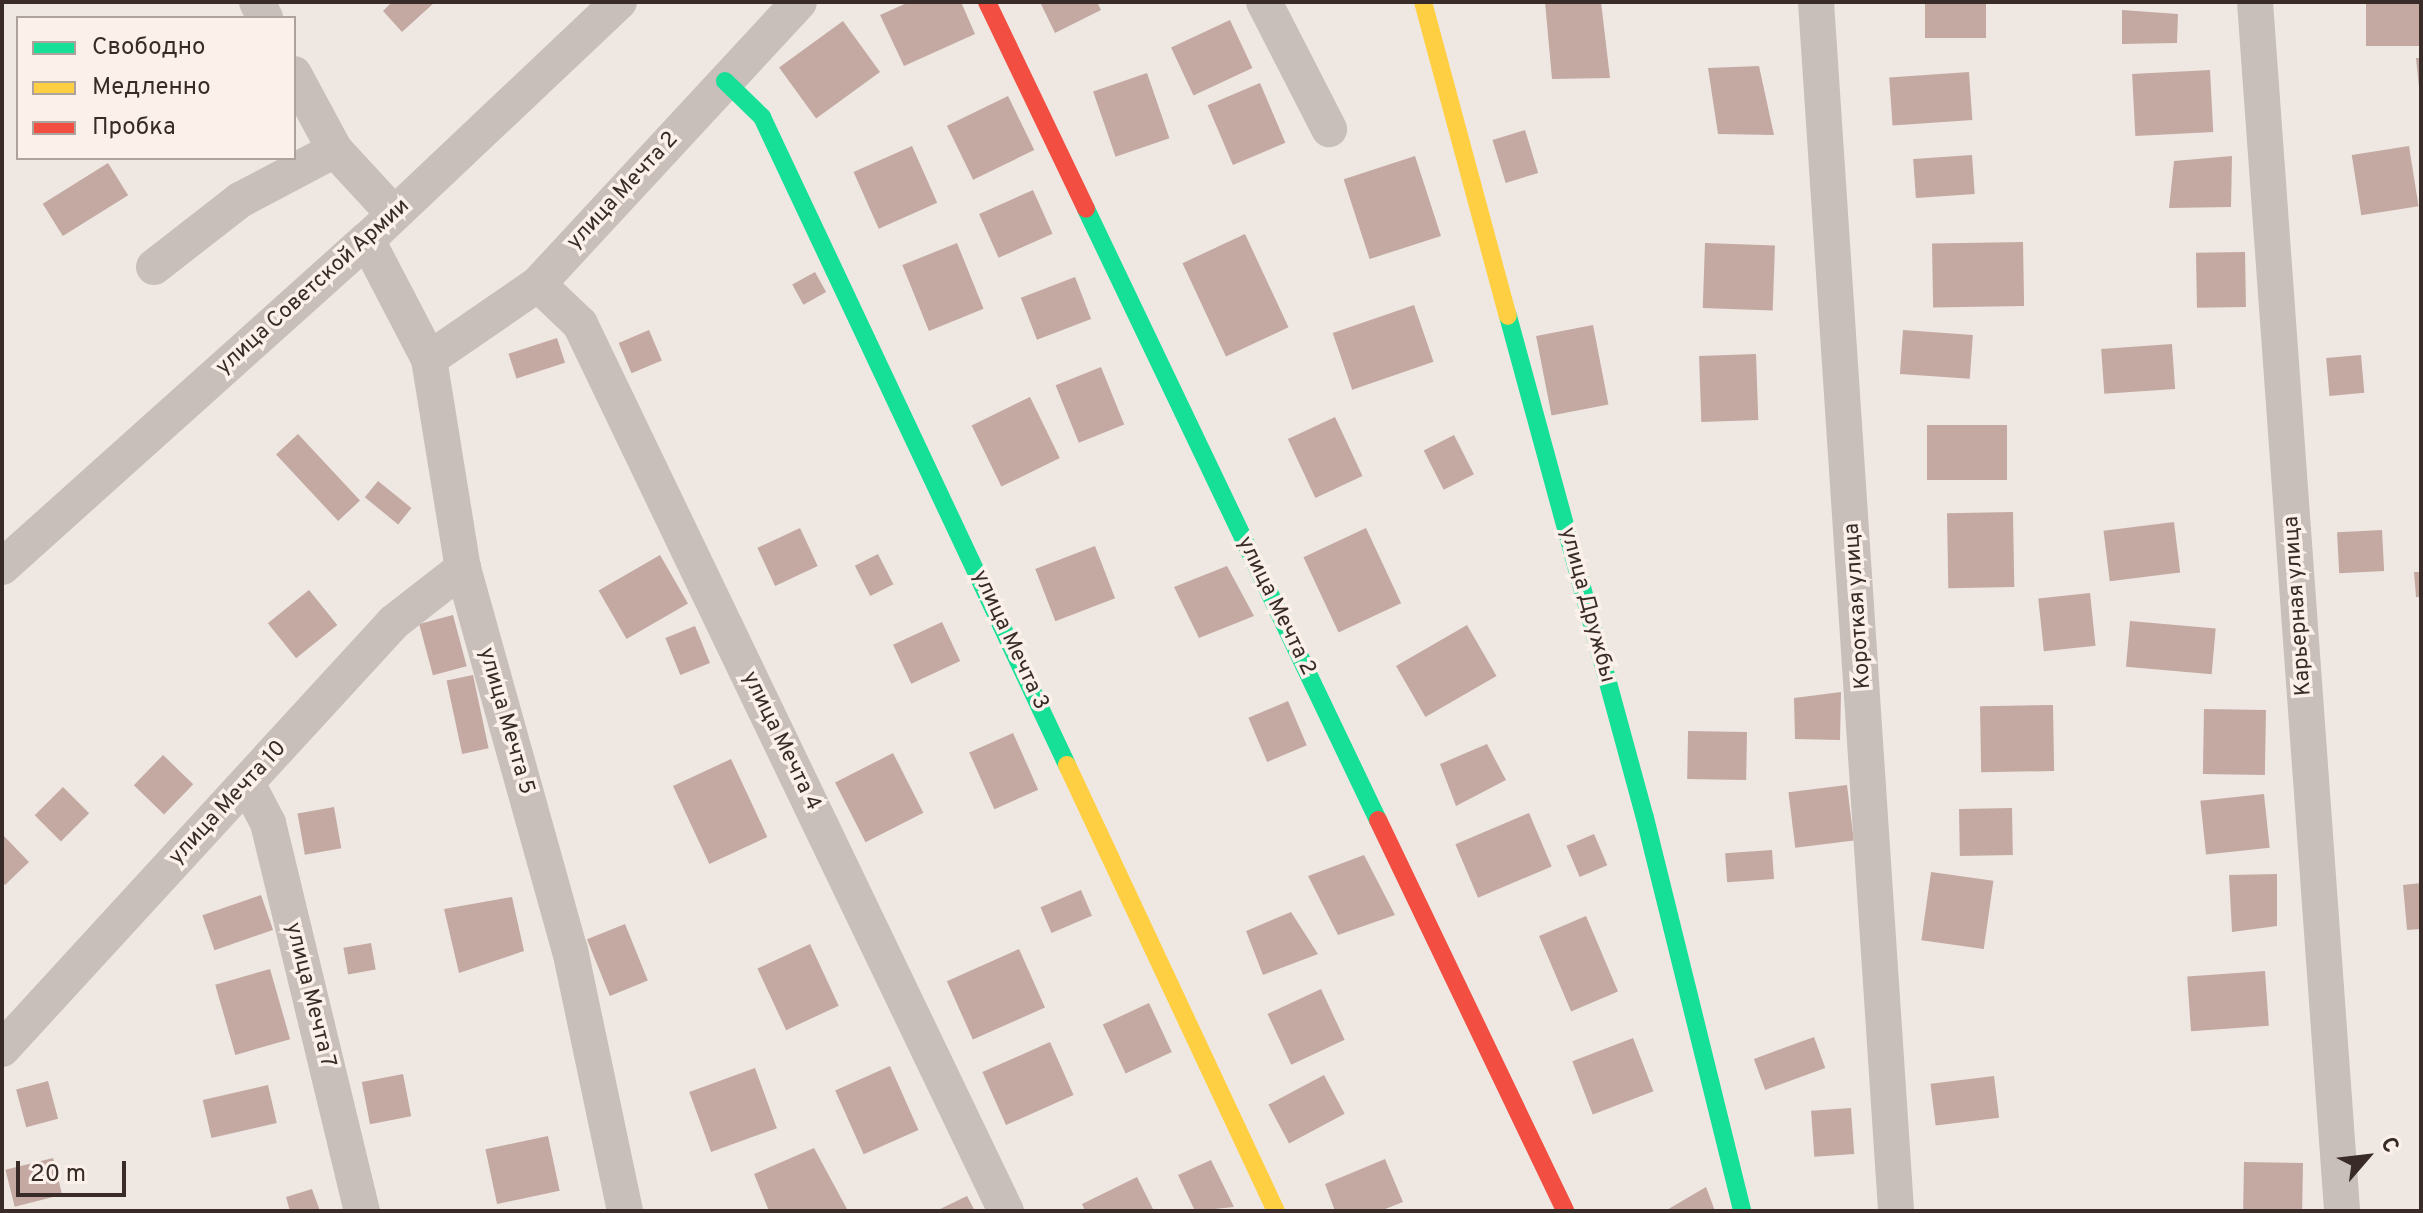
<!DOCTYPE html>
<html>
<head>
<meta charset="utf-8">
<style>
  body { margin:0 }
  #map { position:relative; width:2423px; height:1213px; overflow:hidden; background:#efe8e2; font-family:Overpass,sans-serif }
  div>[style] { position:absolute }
  .building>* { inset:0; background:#c4a9a3; transform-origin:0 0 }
  .street>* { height:36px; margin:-18px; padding:0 18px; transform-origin:18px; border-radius:18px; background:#c8bfba }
  .fast>* { height:18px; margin:-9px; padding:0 9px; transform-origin:9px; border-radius:9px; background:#16e098 }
  .slow>* { height:18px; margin:-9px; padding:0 9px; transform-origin:9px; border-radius:9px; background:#ffcf43 }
  .jam>* { height:18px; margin:-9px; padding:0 9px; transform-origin:9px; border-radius:9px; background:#f24e42 }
  span { translate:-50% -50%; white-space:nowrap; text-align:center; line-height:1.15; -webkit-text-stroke:7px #fbf1ea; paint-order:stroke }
  .street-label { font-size:22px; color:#392c28 }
  .frame { position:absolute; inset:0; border:4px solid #392c28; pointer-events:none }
  .legend { position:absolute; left:16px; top:16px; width:280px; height:144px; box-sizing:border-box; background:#fbf1ea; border:2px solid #ada29c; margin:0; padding:10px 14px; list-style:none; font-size:24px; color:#392c28 }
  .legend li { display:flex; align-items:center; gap:16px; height:40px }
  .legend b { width:40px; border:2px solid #ada29c }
  .north { position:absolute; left:2327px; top:1117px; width:80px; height:80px; -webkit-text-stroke:6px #fbf1ea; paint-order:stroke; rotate:62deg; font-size:22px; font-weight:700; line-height:32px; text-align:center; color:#392c28 }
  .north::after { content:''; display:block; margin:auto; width:28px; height:36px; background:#392c28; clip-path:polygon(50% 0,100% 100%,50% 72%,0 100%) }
  .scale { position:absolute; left:16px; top:1161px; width:110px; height:36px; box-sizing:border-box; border:4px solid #392c28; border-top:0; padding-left:10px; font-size:24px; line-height:28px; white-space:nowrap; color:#392c28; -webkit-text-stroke:6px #fbf1ea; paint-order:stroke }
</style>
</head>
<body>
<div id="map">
  <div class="building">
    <i style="clip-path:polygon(392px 2px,435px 2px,402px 32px,383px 11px)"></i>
    <i style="clip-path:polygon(909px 2px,961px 2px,975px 34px,904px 66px,880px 15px)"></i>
    <i style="clip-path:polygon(1040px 2px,1097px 2px,1101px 10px,1055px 33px)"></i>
    <i style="clip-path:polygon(1545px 2px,1601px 2px,1610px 78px,1552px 79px)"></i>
    <i style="left:1925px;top:2px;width:61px;height:36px"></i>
    <i style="left:2366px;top:2px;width:55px;height:44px"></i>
    <i style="clip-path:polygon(2122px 10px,2178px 14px,2177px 43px,2122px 44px)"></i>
    <i style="left:1230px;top:20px;width:53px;height:65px;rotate:65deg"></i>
    <i style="left:843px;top:21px;width:63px;height:79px;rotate:54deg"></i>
    <i style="clip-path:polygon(2416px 58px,2421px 58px,2421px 87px,2419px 87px)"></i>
    <i style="clip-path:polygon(1759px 66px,1774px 135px,1718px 134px,1708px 68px)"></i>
    <i style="left:2210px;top:70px;width:62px;height:78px;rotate:87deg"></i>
    <i style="left:1969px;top:72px;width:48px;height:80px;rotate:86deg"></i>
    <i style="left:1147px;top:73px;width:69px;height:57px;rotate:71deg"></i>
    <i style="left:1260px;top:83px;width:65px;height:57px;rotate:67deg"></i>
    <i style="left:1008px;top:96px;width:60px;height:68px;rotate:64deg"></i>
    <i style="left:1525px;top:130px;width:45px;height:34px;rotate:73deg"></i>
    <i style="left:912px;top:146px;width:62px;height:64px;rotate:66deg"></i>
    <i style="left:2409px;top:146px;width:61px;height:58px;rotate:81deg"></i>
    <i style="left:1972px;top:155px;width:39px;height:59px;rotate:86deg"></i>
    <i style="left:1415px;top:156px;width:84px;height:75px;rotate:72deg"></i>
    <i style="clip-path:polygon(2232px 156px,2231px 207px,2169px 208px,2174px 161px)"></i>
    <i style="left:108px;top:163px;width:38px;height:77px;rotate:58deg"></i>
    <i style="left:1033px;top:190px;width:48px;height:59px;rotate:66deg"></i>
    <i style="left:1245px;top:234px;width:103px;height:69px;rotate:65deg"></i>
    <i style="left:2023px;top:242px;width:64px;height:91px;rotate:89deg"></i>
    <i style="left:957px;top:243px;width:71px;height:59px;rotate:68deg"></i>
    <i style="left:1705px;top:243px;width:70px;height:65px;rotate:2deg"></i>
    <i style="left:2245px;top:252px;width:55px;height:49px;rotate:89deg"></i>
    <i style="left:815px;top:272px;width:23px;height:26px;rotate:61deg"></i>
    <i style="left:1075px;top:277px;width:45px;height:58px;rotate:69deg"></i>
    <i style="left:1414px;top:305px;width:60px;height:86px;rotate:71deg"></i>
    <i style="left:1593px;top:325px;width:81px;height:58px;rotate:79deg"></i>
    <i style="left:649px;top:330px;width:33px;height:33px;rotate:67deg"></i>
    <i style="left:1903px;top:330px;width:70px;height:44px;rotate:4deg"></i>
    <i style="left:557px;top:338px;width:26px;height:51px;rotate:72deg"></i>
    <i style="left:2172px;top:344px;width:45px;height:71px;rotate:86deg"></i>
    <i style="left:1756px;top:354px;width:66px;height:57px;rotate:88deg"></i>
    <i style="left:2361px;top:355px;width:38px;height:35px;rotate:85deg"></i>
    <i style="left:1101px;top:367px;width:62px;height:49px;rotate:68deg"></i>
    <i style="left:1030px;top:397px;width:68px;height:65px;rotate:64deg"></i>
    <i style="left:1335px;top:417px;width:65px;height:52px;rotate:65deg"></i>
    <i style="left:1927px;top:425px;width:80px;height:55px"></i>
    <i style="left:298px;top:434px;width:91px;height:30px;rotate:47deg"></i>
    <i style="left:1454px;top:435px;width:44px;height:34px;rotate:63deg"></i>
    <i style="left:378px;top:481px;width:43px;height:21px;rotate:39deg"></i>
    <i style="left:2013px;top:512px;width:75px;height:66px;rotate:89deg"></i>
    <i style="left:2174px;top:522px;width:51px;height:71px;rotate:83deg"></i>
    <i style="left:800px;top:528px;width:42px;height:47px;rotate:65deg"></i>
    <i style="left:1366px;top:528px;width:83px;height:69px;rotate:65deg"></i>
    <i style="left:2382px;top:530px;width:41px;height:45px;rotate:87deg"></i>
    <i style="left:1095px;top:546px;width:56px;height:64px;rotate:69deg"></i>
    <i style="left:878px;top:554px;width:34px;height:26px;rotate:63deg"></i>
    <i style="left:660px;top:555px;width:56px;height:71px;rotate:60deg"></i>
    <i style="clip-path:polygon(1227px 566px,1254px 616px,1199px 638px,1174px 587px)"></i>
    <i style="clip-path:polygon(2414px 572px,2421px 572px,2421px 597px,2416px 597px)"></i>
    <i style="left:309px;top:590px;width:45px;height:53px;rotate:51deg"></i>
    <i style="left:2090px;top:593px;width:53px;height:52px;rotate:84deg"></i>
    <i style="left:453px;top:615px;width:53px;height:35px;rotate:75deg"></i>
    <i style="left:2130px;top:621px;width:86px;height:46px;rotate:5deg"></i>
    <i style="left:942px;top:622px;width:43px;height:54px;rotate:65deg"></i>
    <i style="left:1467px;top:625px;width:59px;height:82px;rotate:60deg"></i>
    <i style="left:695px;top:626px;width:40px;height:32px;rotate:68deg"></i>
    <i style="left:473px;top:675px;width:75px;height:27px;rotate:78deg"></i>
    <i style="clip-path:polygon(1841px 692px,1840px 740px,1795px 739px,1794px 698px)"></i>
    <i style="left:1288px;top:701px;width:48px;height:43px;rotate:67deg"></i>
    <i style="left:2053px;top:705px;width:66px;height:73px;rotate:89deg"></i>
    <i style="left:2204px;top:709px;width:62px;height:65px;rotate:1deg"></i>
    <i style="left:1688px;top:731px;width:59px;height:48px;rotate:1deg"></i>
    <i style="left:1013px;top:733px;width:62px;height:48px;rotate:66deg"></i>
    <i style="clip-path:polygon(1487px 744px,1506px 780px,1456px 806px,1440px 764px)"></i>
    <i style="left:893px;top:753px;width:67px;height:65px;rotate:63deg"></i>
    <i style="left:163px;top:755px;width:42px;height:42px;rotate:44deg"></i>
    <i style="left:731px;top:759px;width:86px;height:64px;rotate:65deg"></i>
    <i style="left:1847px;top:785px;width:56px;height:59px;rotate:83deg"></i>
    <i style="left:63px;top:787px;width:37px;height:40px;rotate:45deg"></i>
    <i style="left:2264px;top:794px;width:54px;height:64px;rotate:84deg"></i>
    <i style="left:334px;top:807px;width:42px;height:37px;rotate:80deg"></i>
    <i style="left:2012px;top:808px;width:47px;height:53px;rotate:89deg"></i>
    <i style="left:1529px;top:813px;width:58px;height:80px;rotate:67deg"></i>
    <i style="clip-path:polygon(2px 834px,29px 862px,5px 885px,2px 882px)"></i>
    <i style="left:1594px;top:834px;width:34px;height:30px;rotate:67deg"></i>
    <i style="left:1772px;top:850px;width:29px;height:47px;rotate:86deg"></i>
    <i style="clip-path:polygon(1364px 855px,1395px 915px,1338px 935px,1308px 876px)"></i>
    <i style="left:1931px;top:872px;width:63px;height:69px;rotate:8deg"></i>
    <i style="clip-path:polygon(2277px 874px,2277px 926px,2232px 932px,2229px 875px)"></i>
    <i style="clip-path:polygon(2421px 883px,2421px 929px,2407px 930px,2403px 885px)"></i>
    <i style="left:1081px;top:890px;width:28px;height:44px;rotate:67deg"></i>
    <i style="left:261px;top:895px;width:37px;height:62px;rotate:71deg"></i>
    <i style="clip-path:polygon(512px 897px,524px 951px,459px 973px,444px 909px)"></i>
    <i style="clip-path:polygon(1291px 912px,1318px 954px,1263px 975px,1246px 931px)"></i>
    <i style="left:1586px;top:916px;width:82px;height:51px;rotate:67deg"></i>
    <i style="left:625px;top:924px;width:61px;height:41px;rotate:68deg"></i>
    <i style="left:371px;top:943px;width:27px;height:28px;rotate:80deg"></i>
    <i style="left:810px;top:944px;width:68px;height:58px;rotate:65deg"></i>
    <i style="left:1019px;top:949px;width:64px;height:79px;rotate:66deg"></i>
    <i style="left:270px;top:969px;width:73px;height:57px;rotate:74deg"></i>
    <i style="left:2265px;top:971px;width:55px;height:78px;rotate:86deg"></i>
    <i style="left:1321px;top:989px;width:56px;height:59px;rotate:65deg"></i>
    <i style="left:1149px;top:1003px;width:54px;height:51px;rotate:65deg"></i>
    <i style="left:1814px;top:1037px;width:33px;height:64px;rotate:70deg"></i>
    <i style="left:1633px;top:1038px;width:57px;height:65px;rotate:69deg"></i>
    <i style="left:1050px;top:1042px;width:58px;height:74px;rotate:66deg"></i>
    <i style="left:890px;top:1066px;width:70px;height:60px;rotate:66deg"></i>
    <i style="left:755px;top:1068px;width:64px;height:70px;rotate:70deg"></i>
    <i style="left:403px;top:1074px;width:43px;height:42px;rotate:79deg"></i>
    <i style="left:1324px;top:1075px;width:44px;height:63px;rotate:62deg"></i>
    <i style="left:1994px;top:1076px;width:42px;height:64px;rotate:83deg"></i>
    <i style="left:48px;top:1081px;width:39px;height:33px;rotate:75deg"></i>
    <i style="left:268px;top:1085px;width:39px;height:67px;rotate:77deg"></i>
    <i style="left:1851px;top:1108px;width:46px;height:40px;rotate:86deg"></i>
    <i style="left:548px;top:1136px;width:56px;height:64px;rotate:78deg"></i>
    <i style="clip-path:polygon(814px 1148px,847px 1209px,769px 1211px,754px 1174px)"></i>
    <i style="left:53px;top:1158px;width:38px;height:49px;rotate:76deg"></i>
    <i style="clip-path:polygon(1385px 1159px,1403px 1202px,1380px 1211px,1335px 1211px,1325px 1184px)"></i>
    <i style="clip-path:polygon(1211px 1160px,1234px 1207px,1195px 1211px,1178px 1175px)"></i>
    <i style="left:2244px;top:1162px;width:59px;height:49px;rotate:1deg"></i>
    <i style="clip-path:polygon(1137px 1177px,1154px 1211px,1085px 1211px,1082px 1204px)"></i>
    <i style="clip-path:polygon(1706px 1187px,1715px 1211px,1665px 1211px)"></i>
    <i style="clip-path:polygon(312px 1189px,320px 1211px,290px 1211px,286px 1197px)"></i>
    <i style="clip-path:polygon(967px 1196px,975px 1211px,936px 1211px)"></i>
  </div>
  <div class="street">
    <i style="left:257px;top:2px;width:18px;rotate:63deg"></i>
    <i style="left:1264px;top:2px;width:143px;rotate:62.9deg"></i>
    <i style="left:1816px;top:2px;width:1212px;rotate:86.21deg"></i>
    <i style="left:2255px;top:2px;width:1212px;rotate:85.88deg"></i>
    <i style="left:294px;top:74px;width:86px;rotate:61.7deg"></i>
    <i style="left:335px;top:150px;width:87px;rotate:47.3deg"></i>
    <i style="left:367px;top:240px;width:134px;rotate:62.5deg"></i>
    <i style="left:429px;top:359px;width:212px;rotate:80.8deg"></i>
    <i style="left:463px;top:568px;width:397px;rotate:74.4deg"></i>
    <i style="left:570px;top:950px;width:267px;rotate:78.1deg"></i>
    <i style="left:154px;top:267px;width:109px;rotate:-37.9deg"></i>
    <i style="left:240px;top:200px;width:107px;rotate:-27.8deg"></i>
    <i style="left:538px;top:284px;width:58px;rotate:43.6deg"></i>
    <i style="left:580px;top:324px;width:984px;rotate:64.35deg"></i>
    <i style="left:429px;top:359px;width:132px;rotate:-34.5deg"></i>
    <i style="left:538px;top:284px;width:384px;rotate:-47.2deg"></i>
    <i style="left:2px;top:567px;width:490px;rotate:-41.9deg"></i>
    <i style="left:367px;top:240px;width:347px;rotate:-43.4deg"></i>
    <i style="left:247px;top:783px;width:45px;rotate:62.3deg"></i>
    <i style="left:268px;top:823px;width:399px;rotate:76.4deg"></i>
    <i style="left:2px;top:1049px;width:580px;rotate:-47.45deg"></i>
    <i style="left:394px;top:622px;width:88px;rotate:-38deg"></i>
  </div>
  <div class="fast">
    <i style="left:725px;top:81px;width:52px;rotate:44.2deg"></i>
    <i style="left:762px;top:117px;width:716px;rotate:64.79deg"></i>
    <i style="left:1086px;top:209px;width:677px;rotate:64.46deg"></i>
    <i style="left:1508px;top:316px;width:520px;rotate:74.74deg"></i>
    <i style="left:1645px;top:818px;width:405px;rotate:76.1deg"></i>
  </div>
  <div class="slow">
    <i style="left:1423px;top:2px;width:325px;rotate:74.9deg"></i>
    <i style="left:1067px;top:765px;width:493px;rotate:64.9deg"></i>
  </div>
  <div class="jam">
    <i style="left:987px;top:2px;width:229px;rotate:64.4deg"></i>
    <i style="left:1378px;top:820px;width:433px;rotate:64.4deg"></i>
  </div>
  <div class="street-label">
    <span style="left:623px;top:191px;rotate:-47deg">улица Мечта 2</span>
    <span style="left:313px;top:287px;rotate:-42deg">улица Советской Армии</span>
    <span style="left:1587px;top:605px;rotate:75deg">улица Дружбы</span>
    <span style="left:1276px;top:606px;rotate:64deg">улица Мечта 2</span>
    <span style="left:1858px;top:606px;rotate:-94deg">Короткая улица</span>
    <span style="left:2298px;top:606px;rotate:-94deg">Карьерная улица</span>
    <span style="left:1010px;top:640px;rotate:65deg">улица Мечта 3</span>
    <span style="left:506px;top:721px;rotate:74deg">улица Мечта 5</span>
    <span style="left:781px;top:741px;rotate:64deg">улица Мечта 4</span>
    <span style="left:228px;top:803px;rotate:-47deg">улица Мечта 10</span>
    <span style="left:310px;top:995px;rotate:76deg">улица Мечта 7</span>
  </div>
  <div class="frame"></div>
  <ul class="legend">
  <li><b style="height:10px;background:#16e098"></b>Свободно</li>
  <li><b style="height:10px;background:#ffcf43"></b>Медленно</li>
  <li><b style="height:10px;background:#f24e42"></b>Пробка</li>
  </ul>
  <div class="north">С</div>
  <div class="scale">20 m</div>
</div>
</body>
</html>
